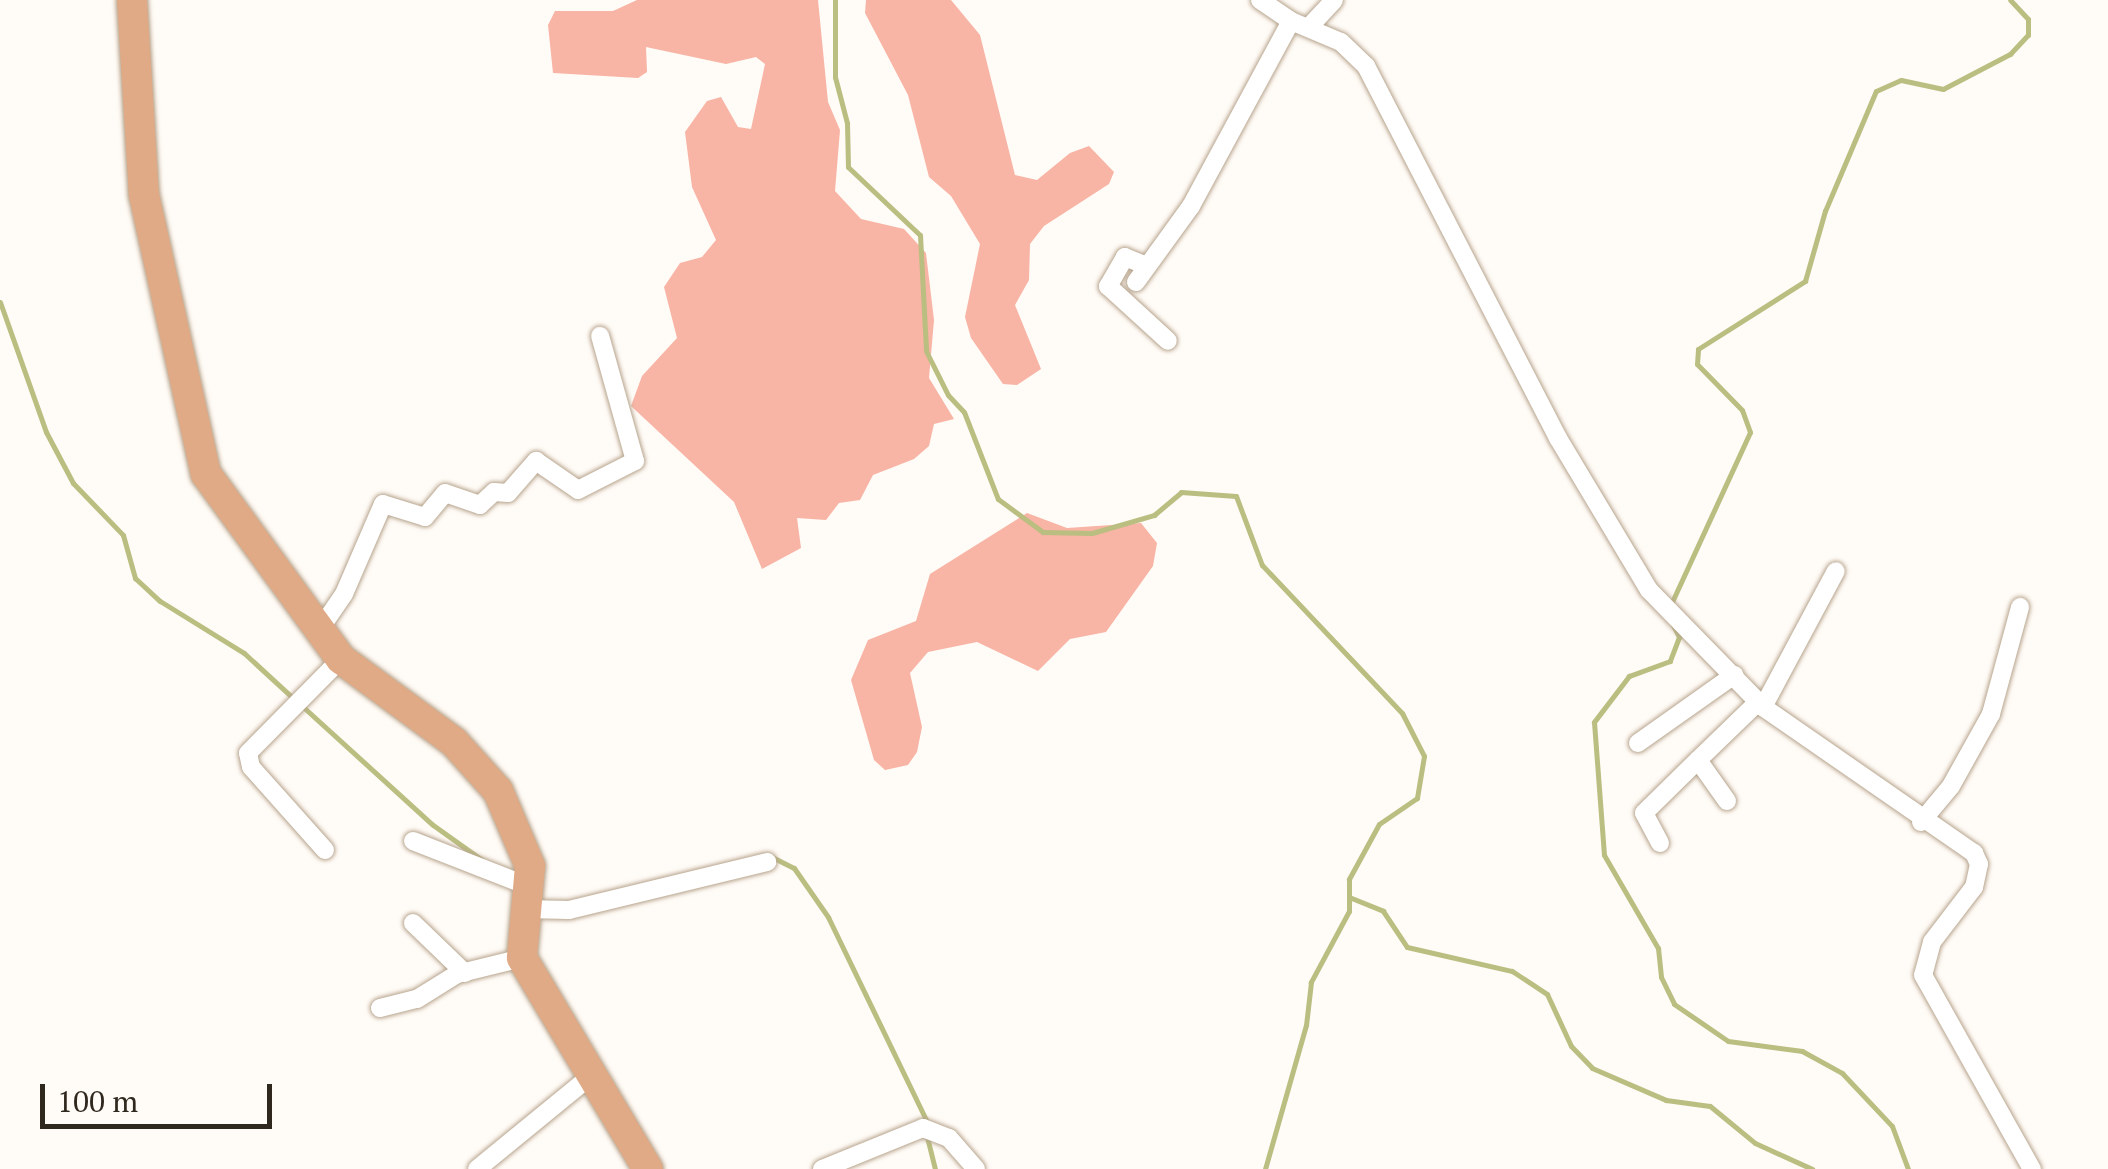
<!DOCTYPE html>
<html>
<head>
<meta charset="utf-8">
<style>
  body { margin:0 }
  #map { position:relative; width:2108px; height:1169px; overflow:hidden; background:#fffbf6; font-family:"PT Serif",serif }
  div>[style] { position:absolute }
  .forest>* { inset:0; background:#f8b4a5 }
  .stream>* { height:5px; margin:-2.5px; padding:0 2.5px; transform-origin:2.5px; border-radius:2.5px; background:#babe80 }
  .roads { filter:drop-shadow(0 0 2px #b7a48d) drop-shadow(0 0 2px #b7a48d) }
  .street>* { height:18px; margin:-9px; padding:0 9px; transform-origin:9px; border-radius:9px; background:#fff }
  .primary>* { height:30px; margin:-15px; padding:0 15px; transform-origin:15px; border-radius:15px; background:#dfaa85 }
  span { translate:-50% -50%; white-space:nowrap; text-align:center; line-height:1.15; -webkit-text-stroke:10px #fffbf6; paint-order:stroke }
  .scale { position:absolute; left:40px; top:1084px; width:232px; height:45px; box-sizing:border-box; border:5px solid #2f281e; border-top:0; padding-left:12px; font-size:30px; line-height:35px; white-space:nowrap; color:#2f281e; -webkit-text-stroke:8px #fffbf6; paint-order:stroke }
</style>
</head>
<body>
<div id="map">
  <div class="forest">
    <i style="clip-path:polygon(637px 0,818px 0,828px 102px,840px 130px,835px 191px,861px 219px,904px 229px,926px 253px,934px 320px,929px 378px,954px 419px,934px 424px,929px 446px,914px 459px,873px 475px,860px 500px,839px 503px,826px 520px,797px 518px,801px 548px,762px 569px,734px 502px,631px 406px,642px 376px,677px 338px,664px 287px,680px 263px,702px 257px,716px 240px,692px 187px,685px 132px,707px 101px,721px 97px,738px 127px,751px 129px,765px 64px,756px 57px,726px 64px,646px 47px,647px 72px,638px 78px,553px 73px,548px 25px,555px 11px,613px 11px)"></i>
    <i style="clip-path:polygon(866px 0,951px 0,980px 35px,1015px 175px,1037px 180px,1070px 153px,1089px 146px,1114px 172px,1109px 184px,1044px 226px,1030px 244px,1029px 280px,1015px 305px,1041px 369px,1017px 385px,1003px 384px,971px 338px,965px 317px,980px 244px,951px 196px,929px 177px,908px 95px,865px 13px)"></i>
    <i style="clip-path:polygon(1027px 513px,1067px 528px,1141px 523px,1157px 543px,1153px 566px,1106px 632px,1070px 639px,1038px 671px,977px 642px,928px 652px,910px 673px,922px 727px,917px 752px,908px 765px,885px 770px,874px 760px,851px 680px,868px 640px,916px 621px,930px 574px)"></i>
  </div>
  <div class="stream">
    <i style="left:835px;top:0;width:77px;rotate:90deg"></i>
    <i style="left:835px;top:77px;width:48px;rotate:75.4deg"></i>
    <i style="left:847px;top:123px;width:44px;rotate:88.7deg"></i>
    <i style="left:848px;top:167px;width:99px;rotate:43.4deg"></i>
    <i style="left:920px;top:235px;width:116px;rotate:87deg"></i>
    <i style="left:926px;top:351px;width:49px;rotate:63.4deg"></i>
    <i style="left:948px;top:395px;width:23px;rotate:47deg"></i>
    <i style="left:964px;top:412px;width:93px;rotate:68.7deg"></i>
    <i style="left:998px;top:499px;width:56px;rotate:36.3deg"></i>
    <i style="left:1043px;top:532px;width:49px;rotate:1.2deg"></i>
    <i style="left:1092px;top:533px;width:65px;rotate:-16.2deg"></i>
    <i style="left:1154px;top:515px;width:35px;rotate:-40deg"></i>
    <i style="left:1181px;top:492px;width:55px;rotate:4.2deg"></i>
    <i style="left:1236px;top:496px;width:74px;rotate:69.4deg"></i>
    <i style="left:1262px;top:565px;width:204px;rotate:46.6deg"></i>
    <i style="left:1402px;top:713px;width:48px;rotate:62.9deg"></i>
    <i style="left:1424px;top:756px;width:43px;rotate:99.5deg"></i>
    <i style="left:1417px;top:798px;width:46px;rotate:145.6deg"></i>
    <i style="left:1379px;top:824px;width:63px;rotate:118.6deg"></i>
    <i style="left:1349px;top:879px;width:32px;rotate:90deg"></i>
    <i style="left:1349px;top:911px;width:81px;rotate:118.2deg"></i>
    <i style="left:1311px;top:982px;width:43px;rotate:96.6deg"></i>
    <i style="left:1306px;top:1025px;width:150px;rotate:105.9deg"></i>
    <i style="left:0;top:302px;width:138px;rotate:70.5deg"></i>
    <i style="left:46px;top:432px;width:58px;rotate:62.1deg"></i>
    <i style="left:73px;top:483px;width:72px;rotate:46.1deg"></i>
    <i style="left:123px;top:535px;width:45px;rotate:74.4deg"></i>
    <i style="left:135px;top:578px;width:34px;rotate:43deg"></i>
    <i style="left:160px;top:601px;width:99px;rotate:31.8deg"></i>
    <i style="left:244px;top:653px;width:67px;rotate:42.6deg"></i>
    <i style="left:1671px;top:604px;width:189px;rotate:-65.3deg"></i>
    <i style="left:1750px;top:432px;width:23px;rotate:-110deg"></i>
    <i style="left:1742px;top:410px;width:64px;rotate:-134.4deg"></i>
    <i style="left:1697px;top:364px;width:15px;rotate:-86deg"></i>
    <i style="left:1698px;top:349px;width:127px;rotate:-32.4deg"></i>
    <i style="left:1805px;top:281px;width:73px;rotate:-74.1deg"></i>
    <i style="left:1825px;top:211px;width:130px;rotate:-67deg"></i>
    <i style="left:1876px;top:91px;width:27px;rotate:-24deg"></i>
    <i style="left:1901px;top:80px;width:43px;rotate:12.1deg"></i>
    <i style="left:1943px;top:89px;width:76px;rotate:-27.6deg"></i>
    <i style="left:2010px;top:54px;width:26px;rotate:-47deg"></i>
    <i style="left:2028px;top:35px;width:16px;rotate:-90deg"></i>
    <i style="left:2028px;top:19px;width:26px;rotate:-133deg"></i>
    <i style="left:1672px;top:623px;width:16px;rotate:63deg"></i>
    <i style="left:1679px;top:637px;width:26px;rotate:111deg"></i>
    <i style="left:1670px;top:661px;width:44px;rotate:159.9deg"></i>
    <i style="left:1629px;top:676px;width:58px;rotate:127.3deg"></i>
    <i style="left:1594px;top:722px;width:133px;rotate:85.7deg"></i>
    <i style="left:1604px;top:855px;width:108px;rotate:59.9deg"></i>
    <i style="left:1658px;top:948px;width:29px;rotate:84deg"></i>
    <i style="left:1661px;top:977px;width:30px;rotate:64deg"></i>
    <i style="left:1674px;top:1004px;width:65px;rotate:34.4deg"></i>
    <i style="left:1728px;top:1041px;width:75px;rotate:7.7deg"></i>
    <i style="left:1802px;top:1051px;width:46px;rotate:28.8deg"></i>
    <i style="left:1842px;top:1073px;width:73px;rotate:46.7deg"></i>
    <i style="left:1892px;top:1126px;width:46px;rotate:69.6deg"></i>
    <i style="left:301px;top:705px;width:178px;rotate:42.3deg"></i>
    <i style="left:433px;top:825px;width:60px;rotate:35.5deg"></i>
    <i style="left:772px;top:857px;width:25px;rotate:27deg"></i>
    <i style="left:794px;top:868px;width:60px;rotate:55.2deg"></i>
    <i style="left:828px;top:917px;width:228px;rotate:64.2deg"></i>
    <i style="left:1349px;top:897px;width:37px;rotate:22deg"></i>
    <i style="left:1383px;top:911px;width:43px;rotate:56.3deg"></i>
    <i style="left:1407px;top:947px;width:108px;rotate:12.9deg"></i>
    <i style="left:1512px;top:971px;width:42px;rotate:33.3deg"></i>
    <i style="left:1547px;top:994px;width:57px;rotate:65.2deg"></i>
    <i style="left:1571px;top:1046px;width:30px;rotate:46deg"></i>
    <i style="left:1592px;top:1068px;width:81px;rotate:23.4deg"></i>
    <i style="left:1666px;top:1100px;width:44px;rotate:7.8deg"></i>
    <i style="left:1710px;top:1106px;width:58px;rotate:39.4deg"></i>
    <i style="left:1755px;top:1143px;width:63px;rotate:24.5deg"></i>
    <i style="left:926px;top:1133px;width:37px;rotate:76deg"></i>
  </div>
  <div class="roads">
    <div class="street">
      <i style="left:1260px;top:0;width:37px;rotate:34deg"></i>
      <i style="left:1291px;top:21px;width:54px;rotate:22.8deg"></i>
      <i style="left:1341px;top:42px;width:35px;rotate:44deg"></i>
      <i style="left:1366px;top:66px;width:419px;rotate:62.7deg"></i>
      <i style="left:1558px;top:438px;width:177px;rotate:59.1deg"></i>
      <i style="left:1649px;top:590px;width:163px;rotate:45.7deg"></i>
      <i style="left:1763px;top:707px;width:257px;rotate:34.7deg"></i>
      <i style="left:1974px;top:853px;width:12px;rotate:66deg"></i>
      <i style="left:1979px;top:864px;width:24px;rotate:102deg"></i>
      <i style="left:1974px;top:887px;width:69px;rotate:127.4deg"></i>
      <i style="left:1932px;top:942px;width:34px;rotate:105deg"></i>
      <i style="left:1923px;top:975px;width:223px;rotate:60.7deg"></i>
      <i style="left:1310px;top:26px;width:35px;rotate:-47deg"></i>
      <i style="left:1147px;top:266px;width:24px;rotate:-158deg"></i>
      <i style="left:1125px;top:257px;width:34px;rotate:120deg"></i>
      <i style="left:1108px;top:286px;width:81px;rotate:42.5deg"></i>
      <i style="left:1136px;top:282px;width:94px;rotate:-54.1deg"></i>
      <i style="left:1191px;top:206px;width:210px;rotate:-61.6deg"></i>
      <i style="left:320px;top:629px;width:42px;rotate:-55.6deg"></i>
      <i style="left:344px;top:594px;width:98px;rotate:-66.6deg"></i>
      <i style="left:383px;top:504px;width:44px;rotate:17.2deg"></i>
      <i style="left:425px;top:517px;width:31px;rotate:-50deg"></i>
      <i style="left:445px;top:493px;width:37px;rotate:19deg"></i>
      <i style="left:480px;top:505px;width:19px;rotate:-43deg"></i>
      <i style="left:494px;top:492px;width:14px;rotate:4deg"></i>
      <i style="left:508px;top:493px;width:43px;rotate:-48.8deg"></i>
      <i style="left:536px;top:461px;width:51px;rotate:34.6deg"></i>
      <i style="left:578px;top:490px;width:64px;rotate:-27deg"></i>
      <i style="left:635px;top:461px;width:130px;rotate:-105.6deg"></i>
      <i style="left:1763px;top:707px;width:154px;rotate:-61.8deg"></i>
      <i style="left:1638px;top:743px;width:118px;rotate:-35.3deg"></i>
      <i style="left:1727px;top:801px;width:50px;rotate:-125.3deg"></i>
      <i style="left:1698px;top:760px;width:83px;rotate:-44deg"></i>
      <i style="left:1921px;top:822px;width:47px;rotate:-50.2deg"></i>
      <i style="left:1951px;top:786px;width:82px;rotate:-60.9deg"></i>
      <i style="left:1991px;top:714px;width:111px;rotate:-74.8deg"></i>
      <i style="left:413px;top:841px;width:123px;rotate:21.4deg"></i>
      <i style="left:1660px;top:843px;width:34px;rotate:-118deg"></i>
      <i style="left:1644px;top:813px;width:76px;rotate:-44.5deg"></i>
      <i style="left:325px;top:850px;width:111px;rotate:-131.7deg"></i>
      <i style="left:251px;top:767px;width:14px;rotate:-102deg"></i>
      <i style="left:248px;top:753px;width:132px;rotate:-45.3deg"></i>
      <i style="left:524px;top:909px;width:45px;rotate:1.3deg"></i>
      <i style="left:569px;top:910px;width:204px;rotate:-13.6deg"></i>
      <i style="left:413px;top:923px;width:72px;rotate:43.9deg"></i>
      <i style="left:380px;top:1008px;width:38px;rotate:-14deg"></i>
      <i style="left:417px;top:999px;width:47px;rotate:-32deg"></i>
      <i style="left:457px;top:974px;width:67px;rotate:-13.8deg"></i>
      <i style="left:477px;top:1169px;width:149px;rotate:-39.3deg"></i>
      <i style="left:822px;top:1169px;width:109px;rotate:-22.1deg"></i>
      <i style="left:923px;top:1128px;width:28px;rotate:21deg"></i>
      <i style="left:949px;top:1138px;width:41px;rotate:48.9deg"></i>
    </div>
    <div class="primary">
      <i style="left:132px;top:0;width:195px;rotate:86.5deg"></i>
      <i style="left:144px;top:195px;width:286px;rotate:77.5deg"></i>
      <i style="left:206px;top:474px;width:229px;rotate:53.9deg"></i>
      <i style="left:341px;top:659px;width:140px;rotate:36.3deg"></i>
      <i style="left:454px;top:742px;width:66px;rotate:48.1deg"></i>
      <i style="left:498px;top:791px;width:82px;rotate:66.9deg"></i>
      <i style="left:530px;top:866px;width:92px;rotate:95deg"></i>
      <i style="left:522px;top:958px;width:246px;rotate:59.2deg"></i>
    </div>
  </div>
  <div class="scale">100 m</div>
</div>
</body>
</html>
